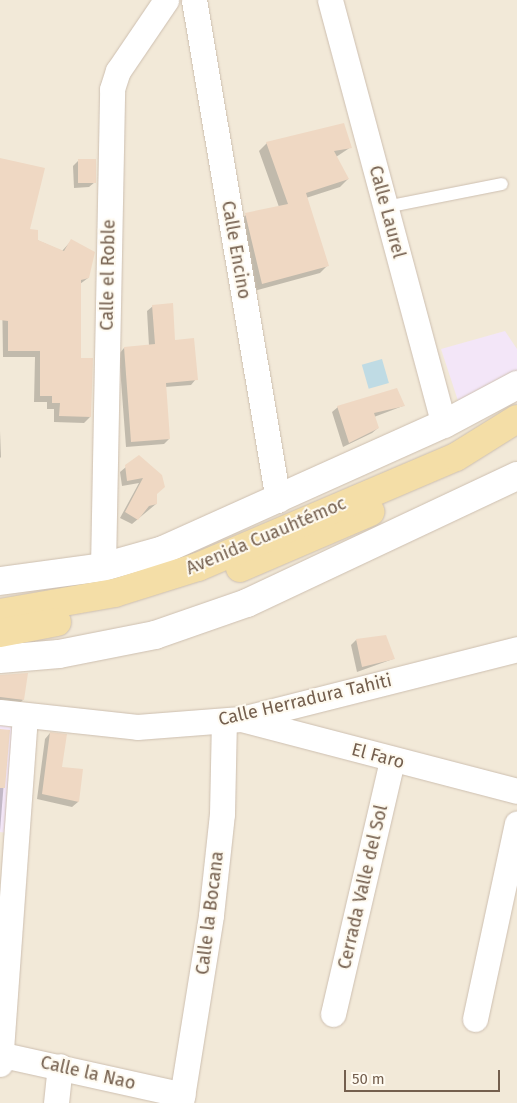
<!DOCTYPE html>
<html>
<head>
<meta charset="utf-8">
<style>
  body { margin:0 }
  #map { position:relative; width:517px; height:1103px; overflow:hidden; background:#fbf6ea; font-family:"Fira Sans",sans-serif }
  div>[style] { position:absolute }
  .residential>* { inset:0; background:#f2e9d8; transform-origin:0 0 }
  .education>* { inset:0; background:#f3e6f8 }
  .water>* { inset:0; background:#bfdbe4; transform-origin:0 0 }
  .shadow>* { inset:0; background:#0003 }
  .building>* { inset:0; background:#efd8c3; transform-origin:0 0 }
  .roads { filter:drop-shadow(0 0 1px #cdbfb0) drop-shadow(0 0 1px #cdbfb0) }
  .lane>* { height:12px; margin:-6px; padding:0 6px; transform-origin:6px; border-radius:6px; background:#fff }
  .street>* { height:25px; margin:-12.5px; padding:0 12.5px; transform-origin:12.5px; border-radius:12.5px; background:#fff }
  .secondary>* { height:28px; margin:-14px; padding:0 14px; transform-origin:14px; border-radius:14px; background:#fff }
  .primary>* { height:28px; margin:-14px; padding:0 14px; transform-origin:14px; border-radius:14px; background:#f4dea7 }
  span { translate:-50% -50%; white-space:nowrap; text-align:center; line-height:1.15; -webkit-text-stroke:4px #fefaf0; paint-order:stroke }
  .street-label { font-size:18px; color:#745f4e }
  .scale { position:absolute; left:344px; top:1070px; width:156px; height:22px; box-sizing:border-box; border:2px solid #745f4e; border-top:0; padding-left:6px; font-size:15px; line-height:18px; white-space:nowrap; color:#745f4e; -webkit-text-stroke:4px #fefaf0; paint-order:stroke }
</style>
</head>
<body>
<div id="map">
  <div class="residential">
    <i style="left:0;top:0;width:517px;height:1103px"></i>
  </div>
  <div class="education">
    <i style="clip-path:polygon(505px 331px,517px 349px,517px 380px,461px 410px,441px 349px)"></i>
    <i style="clip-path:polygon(0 725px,23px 729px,14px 834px,0 832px)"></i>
  </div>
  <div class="water">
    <i style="left:382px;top:359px;width:25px;height:21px;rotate:74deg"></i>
  </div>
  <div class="shadow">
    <i style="clip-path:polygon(267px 143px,351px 147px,336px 157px,348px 179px,340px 187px,306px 198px,328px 265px,320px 273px,254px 291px,237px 223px,246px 215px,279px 207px,259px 151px)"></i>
    <i style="clip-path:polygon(0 160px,29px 231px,37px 240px,62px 251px,71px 241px,88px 278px,80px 284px,80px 359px,90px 417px,84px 423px,54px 422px,54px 409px,47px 409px,47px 402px,34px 402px,35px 357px,3px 357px)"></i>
    <i style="clip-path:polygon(79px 160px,95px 182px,89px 187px,74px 188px,73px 166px)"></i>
    <i style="clip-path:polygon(153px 306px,196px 379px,191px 385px,165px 387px,169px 439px,164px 444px,126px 447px,119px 354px,124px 348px,149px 346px,147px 311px)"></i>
    <i style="clip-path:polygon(403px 406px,374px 417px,378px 428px,372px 433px,343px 447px,332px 412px,338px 407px)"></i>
    <i style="clip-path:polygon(0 431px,1px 457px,0 458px)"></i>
    <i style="clip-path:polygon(139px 456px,156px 504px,132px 524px,120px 518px,139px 483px,122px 486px,120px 472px)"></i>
    <i style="clip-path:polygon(356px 640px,393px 659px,357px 672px,351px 645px)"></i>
    <i style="clip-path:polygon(0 676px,23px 700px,14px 708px,0 706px)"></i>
    <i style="clip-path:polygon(0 730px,8px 731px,0 831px)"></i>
    <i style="clip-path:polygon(50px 733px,61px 768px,82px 771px,78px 802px,72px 807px,37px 799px,45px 739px)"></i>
  </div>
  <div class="building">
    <i style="clip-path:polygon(344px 123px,352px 148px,334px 151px,349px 179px,306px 193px,329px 266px,262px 284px,245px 213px,288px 204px,266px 142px)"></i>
    <i style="clip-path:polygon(0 158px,45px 168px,30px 229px,38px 230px,38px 240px,64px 251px,71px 239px,95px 252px,89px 278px,81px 280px,81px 358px,93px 358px,91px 417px,59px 416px,60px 403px,52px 403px,52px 396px,40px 396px,40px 351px,8px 351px,8px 321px,0 320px)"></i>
    <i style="left:78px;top:159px;width:18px;height:24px"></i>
    <i style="clip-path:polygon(173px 303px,175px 340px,194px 338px,198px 380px,166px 383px,170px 439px,131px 442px,124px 347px,155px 344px,152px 305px)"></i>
    <i style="clip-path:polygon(397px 388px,405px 406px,374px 413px,379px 428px,349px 443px,337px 406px)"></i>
    <i style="clip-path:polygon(139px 455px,162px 475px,165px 487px,157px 494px,157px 504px,149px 506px,138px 520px,125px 512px,143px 478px,127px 481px,125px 465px)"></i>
    <i style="clip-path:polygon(386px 635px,395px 659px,362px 667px,356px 639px)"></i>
    <i style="clip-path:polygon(28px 673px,24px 700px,0 697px,0 675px)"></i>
    <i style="clip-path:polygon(0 729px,10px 730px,5px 788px,0 788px)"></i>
    <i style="clip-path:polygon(50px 732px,67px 734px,62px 767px,83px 769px,79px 802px,42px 794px)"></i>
  </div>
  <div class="roads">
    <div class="lane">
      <i style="left:386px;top:207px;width:118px;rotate:-11.2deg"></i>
    </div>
    <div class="street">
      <i style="left:194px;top:0;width:507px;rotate:80.46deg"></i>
      <i style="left:330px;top:0;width:439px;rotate:75deg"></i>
      <i style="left:103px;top:567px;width:478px;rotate:-88.9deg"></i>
      <i style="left:112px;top:89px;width:19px;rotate:-72deg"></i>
      <i style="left:118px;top:71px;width:86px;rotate:-55.9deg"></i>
      <i style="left:0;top:712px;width:138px;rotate:6.2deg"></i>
      <i style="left:137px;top:727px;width:104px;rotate:-4.4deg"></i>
      <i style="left:241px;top:719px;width:285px;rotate:-14.2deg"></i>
      <i style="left:241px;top:719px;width:285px;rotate:14.6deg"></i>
      <i style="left:333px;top:1014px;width:260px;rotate:-76.9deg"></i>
      <i style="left:475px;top:1019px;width:200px;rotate:-77.9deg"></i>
      <i style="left:3px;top:1055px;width:184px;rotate:12.5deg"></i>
      <i style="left:0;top:1064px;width:349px;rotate:-85.9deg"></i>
      <i style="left:56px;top:1103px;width:37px;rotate:-84deg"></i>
      <i style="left:181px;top:1103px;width:190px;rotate:-80.9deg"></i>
      <i style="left:211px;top:915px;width:102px;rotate:-83.8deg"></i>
      <i style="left:222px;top:814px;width:93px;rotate:-88.8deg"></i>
    </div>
    <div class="secondary">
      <i style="left:0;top:581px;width:104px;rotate:-7.7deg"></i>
      <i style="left:103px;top:567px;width:62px;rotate:-15.8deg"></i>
      <i style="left:163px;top:550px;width:308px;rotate:-24.2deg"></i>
      <i style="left:444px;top:424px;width:83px;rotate:-28.1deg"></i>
      <i style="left:0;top:659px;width:59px;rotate:-4.8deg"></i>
      <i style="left:59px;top:654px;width:98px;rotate:-11.2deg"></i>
      <i style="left:155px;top:635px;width:97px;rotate:-19.2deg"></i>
      <i style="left:247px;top:603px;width:298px;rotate:-25.2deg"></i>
    </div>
    <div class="primary">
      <i style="left:240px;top:568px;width:142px;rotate:-23.3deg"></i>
      <i style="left:0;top:613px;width:117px;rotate:-9.9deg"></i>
      <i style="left:115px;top:593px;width:87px;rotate:-17.4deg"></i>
      <i style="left:198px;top:567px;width:280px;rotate:-23.1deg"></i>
      <i style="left:456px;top:457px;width:72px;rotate:-31.9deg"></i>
      <i style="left:0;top:633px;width:58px;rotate:-10.9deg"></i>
    </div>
  </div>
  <div class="street-label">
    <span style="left:387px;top:212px;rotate:75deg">Calle Laurel</span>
    <span style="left:236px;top:250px;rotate:80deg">Calle Encino</span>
    <span style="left:108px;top:275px;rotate:-89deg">Calle el Roble</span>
    <span style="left:266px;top:536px;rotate:-23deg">Avenida Cuauhtémoc</span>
    <span style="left:305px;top:700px;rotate:-13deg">Calle Herradura Tahiti</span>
    <span style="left:378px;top:756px;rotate:15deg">El Faro</span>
    <span style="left:363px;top:887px;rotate:-77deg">Cerrada Valle del Sol</span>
    <span style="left:210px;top:913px;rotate:-83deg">Calle la Bocana</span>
    <span style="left:88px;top:1073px;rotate:13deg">Calle la Nao</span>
  </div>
  <div class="scale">50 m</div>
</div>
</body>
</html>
